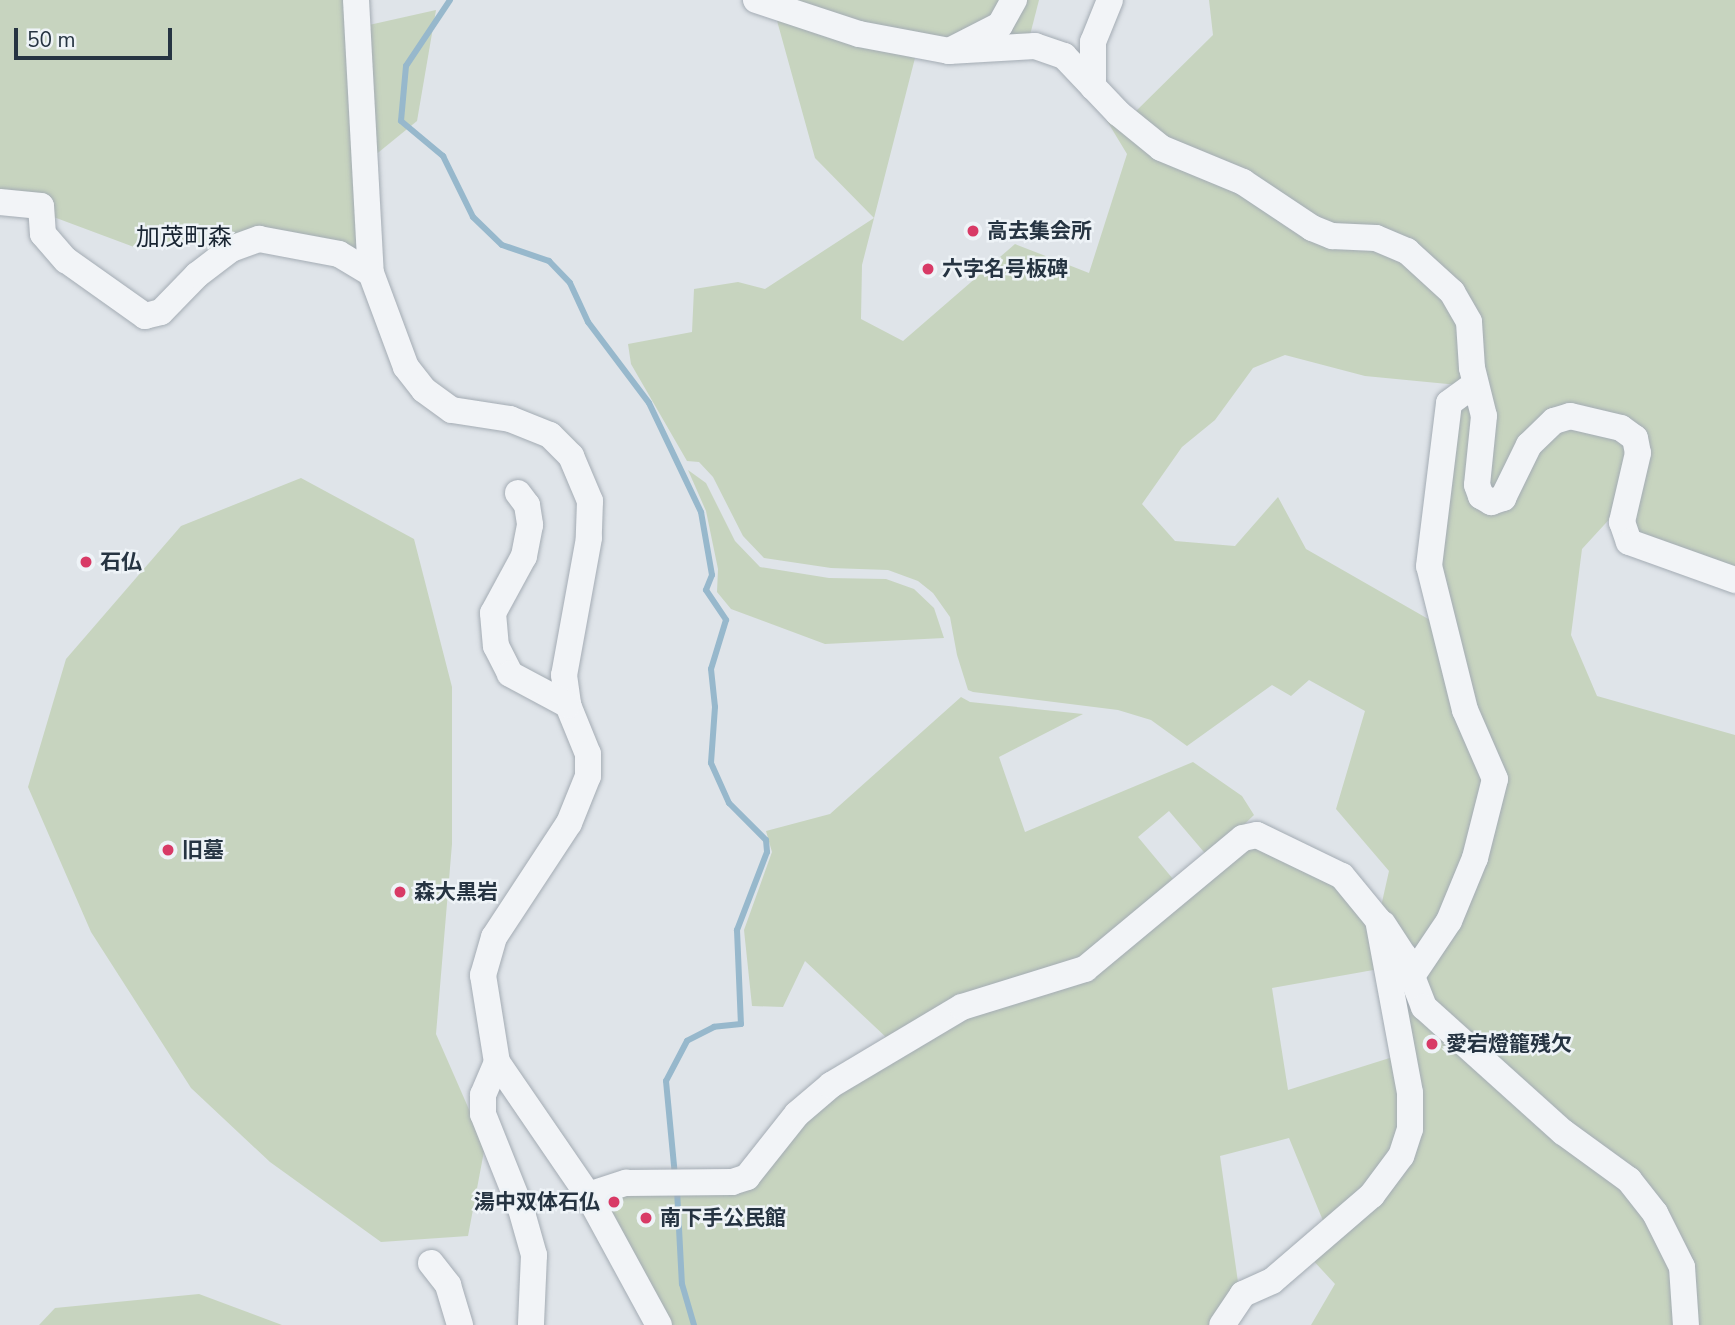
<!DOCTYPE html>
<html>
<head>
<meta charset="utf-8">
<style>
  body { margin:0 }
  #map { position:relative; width:1735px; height:1325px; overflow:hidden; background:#dfe4e9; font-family:"Nunito Sans","Noto Sans JP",sans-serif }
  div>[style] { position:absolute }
  .green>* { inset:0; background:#c7d4bf }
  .stream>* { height:6px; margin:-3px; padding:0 3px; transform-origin:3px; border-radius:3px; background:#97b8cc }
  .roads { filter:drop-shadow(0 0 2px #a4acb4) drop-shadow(0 0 2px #a4acb4) }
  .minor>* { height:26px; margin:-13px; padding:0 13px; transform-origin:13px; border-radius:13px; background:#f2f4f7 }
  .dots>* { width:19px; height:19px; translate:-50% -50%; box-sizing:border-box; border:4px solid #eef3f7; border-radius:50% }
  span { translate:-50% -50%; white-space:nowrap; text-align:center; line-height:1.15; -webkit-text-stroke:5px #eef3f7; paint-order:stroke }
  .poi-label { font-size:21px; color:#263442; font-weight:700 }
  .left { translate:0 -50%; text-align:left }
  .right { translate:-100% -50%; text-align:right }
  .quarter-label { font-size:24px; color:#192532 }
  .scale { position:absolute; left:14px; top:28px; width:158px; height:32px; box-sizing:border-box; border:4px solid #263442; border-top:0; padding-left:9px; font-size:21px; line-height:24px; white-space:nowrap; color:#263442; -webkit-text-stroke:5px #eef3f7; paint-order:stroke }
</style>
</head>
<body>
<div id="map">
  <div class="green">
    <i style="clip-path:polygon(0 0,349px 0,358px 253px,231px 239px,142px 250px,0 197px)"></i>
    <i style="clip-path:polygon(790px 0,1006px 0,1000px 12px,947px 39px,862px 23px)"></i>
    <i style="clip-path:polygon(1022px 0,1039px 0,1029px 39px,991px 43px)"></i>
    <i style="clip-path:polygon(1209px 0,1735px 0,1735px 573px,1634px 537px,1644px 453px,1571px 410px,1490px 495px,1449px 279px,1333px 229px,1164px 142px,1131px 116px,1213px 35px)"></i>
    <i style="clip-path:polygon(436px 10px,417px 121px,374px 156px,369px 25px)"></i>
    <i style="clip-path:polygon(776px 17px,915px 58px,862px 265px,861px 319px,903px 341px,1015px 244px,1089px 273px,1127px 154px,1089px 91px,1143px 144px,1384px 247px,1453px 303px,1463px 373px,1458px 385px,1365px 376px,1285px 355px,1253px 368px,1215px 420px,1182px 447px,1142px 504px,1175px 541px,1235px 546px,1278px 497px,1306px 549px,1437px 624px,1488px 772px,1480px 819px,1420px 958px,1380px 911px,1389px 871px,1336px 809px,1365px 711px,1309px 680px,1291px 696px,1272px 685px,1187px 746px,1151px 720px,1118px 710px,973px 692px,968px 690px,957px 655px,950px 617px,933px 593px,918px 581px,888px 570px,831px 568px,764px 558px,743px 536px,713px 477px,699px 462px,687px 461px,631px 364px,628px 344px,692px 332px,694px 289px,738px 282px,765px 289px,874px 218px,815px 158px)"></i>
    <i style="clip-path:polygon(1474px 399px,1483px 508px,1540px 443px,1570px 424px,1628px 442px,1615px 513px,1582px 549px,1571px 635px,1597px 696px,1735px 735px,1735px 1325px,1692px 1325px,1676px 1238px,1429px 1003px,1423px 984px,1503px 779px,1479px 724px,1437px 566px,1456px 407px)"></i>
    <i style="clip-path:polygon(688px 470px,706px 483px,735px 541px,760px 567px,829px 578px,886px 579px,914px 589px,934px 608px,944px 638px,825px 644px,731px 609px,717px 592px,718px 569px,706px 511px)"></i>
    <i style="clip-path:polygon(301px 478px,414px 539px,452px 687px,452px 844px,436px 1034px,485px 1146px,468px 1236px,381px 1242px,270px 1162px,191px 1088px,91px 932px,28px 787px,66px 659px,181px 526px)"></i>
    <i style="clip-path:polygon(961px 697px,970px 702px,1083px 714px,999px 757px,1025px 832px,1193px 762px,1242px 796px,1254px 815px,1209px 858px,1169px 811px,1138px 837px,1178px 885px,1096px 954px,889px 1040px,805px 961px,783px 1007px,752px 1006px,744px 930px,772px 852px,766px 831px,830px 814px)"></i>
    <i style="clip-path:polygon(1246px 844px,1325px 873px,1373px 922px,1379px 969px,1272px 988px,1288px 1090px,1396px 1056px,1403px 1094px,1395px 1154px,1326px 1228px,1289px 1138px,1220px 1156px,1239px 1289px,1215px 1325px,669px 1325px,604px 1202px,608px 1193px,733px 1188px,801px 1118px,964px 1013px,1074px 981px)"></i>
    <i style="clip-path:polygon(1393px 983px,1625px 1185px,1665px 1244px,1679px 1325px,1311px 1325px,1335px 1284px,1310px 1257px,1406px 1159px)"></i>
    <i style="clip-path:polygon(199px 1294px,282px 1325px,39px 1325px,55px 1308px)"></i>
  </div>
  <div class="stream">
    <i style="left:450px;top:0;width:79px;rotate:123.7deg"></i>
    <i style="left:406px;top:66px;width:55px;rotate:95.2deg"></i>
    <i style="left:401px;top:121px;width:55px;rotate:39.8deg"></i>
    <i style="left:443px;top:156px;width:68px;rotate:63.8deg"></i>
    <i style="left:473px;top:217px;width:40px;rotate:44deg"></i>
    <i style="left:502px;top:245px;width:50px;rotate:18.8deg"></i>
    <i style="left:549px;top:261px;width:30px;rotate:46deg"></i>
    <i style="left:570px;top:283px;width:43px;rotate:65.2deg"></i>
    <i style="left:588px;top:322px;width:101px;rotate:53deg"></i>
    <i style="left:649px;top:403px;width:121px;rotate:64.5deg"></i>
    <i style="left:701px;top:512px;width:64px;rotate:80.1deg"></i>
    <i style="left:712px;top:575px;width:16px;rotate:112deg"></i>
    <i style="left:706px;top:590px;width:36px;rotate:56deg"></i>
    <i style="left:726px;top:620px;width:51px;rotate:107deg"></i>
    <i style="left:711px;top:669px;width:38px;rotate:84deg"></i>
    <i style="left:715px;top:707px;width:56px;rotate:94.1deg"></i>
    <i style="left:711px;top:763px;width:44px;rotate:65.8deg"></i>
    <i style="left:729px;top:803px;width:52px;rotate:45deg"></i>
    <i style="left:766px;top:840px;width:12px;rotate:85deg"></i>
    <i style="left:767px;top:852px;width:84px;rotate:111deg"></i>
    <i style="left:737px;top:930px;width:94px;rotate:87.6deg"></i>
    <i style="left:741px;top:1024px;width:27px;rotate:174deg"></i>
    <i style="left:714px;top:1027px;width:30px;rotate:153deg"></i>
    <i style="left:687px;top:1041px;width:45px;rotate:117.7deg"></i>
    <i style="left:666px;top:1081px;width:95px;rotate:84.6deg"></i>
    <i style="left:677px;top:1190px;width:94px;rotate:87deg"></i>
    <i style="left:682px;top:1284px;width:43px;rotate:73.7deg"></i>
  </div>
  <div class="roads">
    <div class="minor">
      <i style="left:356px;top:0;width:273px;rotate:86.9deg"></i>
      <i style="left:371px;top:273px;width:100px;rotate:69.6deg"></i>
      <i style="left:406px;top:367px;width:29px;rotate:52deg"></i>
      <i style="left:424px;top:390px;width:34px;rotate:36deg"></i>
      <i style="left:452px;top:410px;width:59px;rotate:8.8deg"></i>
      <i style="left:510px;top:419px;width:43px;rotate:21.8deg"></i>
      <i style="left:550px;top:435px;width:30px;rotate:45deg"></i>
      <i style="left:571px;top:456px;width:49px;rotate:67.1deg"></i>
      <i style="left:590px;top:501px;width:37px;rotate:92deg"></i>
      <i style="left:589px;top:538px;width:139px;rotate:100.3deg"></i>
      <i style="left:564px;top:675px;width:30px;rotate:82deg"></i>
      <i style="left:568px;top:705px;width:53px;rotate:67.8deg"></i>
      <i style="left:588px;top:754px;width:22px;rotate:90deg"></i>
      <i style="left:588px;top:776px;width:51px;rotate:112deg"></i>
      <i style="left:569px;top:823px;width:136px;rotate:123.3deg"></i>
      <i style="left:494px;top:937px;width:40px;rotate:106deg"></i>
      <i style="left:483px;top:975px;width:88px;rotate:80.9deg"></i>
      <i style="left:497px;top:1062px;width:161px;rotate:55.6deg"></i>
      <i style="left:588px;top:1195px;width:148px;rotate:61.4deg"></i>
      <i style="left:756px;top:0;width:108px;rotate:18.3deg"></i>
      <i style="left:859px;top:34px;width:92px;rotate:10.7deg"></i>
      <i style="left:949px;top:51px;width:57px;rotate:-27deg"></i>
      <i style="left:1000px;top:25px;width:29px;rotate:-61deg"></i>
      <i style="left:949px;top:51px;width:86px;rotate:-3.3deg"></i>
      <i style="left:1035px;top:46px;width:31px;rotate:19deg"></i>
      <i style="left:1064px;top:56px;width:79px;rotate:46.5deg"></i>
      <i style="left:1118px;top:113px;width:55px;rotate:39.1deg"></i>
      <i style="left:1161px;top:148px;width:89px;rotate:22.5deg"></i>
      <i style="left:1243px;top:182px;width:83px;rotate:33.7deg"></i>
      <i style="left:1312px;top:228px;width:22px;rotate:22deg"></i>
      <i style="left:1332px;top:236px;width:44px;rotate:2.6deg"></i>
      <i style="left:1376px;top:238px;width:34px;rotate:23deg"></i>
      <i style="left:1407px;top:251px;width:61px;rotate:42.3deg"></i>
      <i style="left:1452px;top:292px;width:34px;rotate:60deg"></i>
      <i style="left:1469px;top:322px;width:46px;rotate:86.3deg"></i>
      <i style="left:1472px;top:368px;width:49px;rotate:76deg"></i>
      <i style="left:1484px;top:416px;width:69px;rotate:95.8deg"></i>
      <i style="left:1477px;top:485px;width:12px;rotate:70deg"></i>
      <i style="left:1481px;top:496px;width:12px;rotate:31deg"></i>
      <i style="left:1491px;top:502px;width:13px;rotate:-18deg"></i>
      <i style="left:1503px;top:498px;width:59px;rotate:-63.9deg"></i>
      <i style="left:1529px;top:445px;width:35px;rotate:-44deg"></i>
      <i style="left:1554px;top:421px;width:17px;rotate:-17deg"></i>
      <i style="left:1570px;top:416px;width:52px;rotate:13.2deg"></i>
      <i style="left:1621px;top:428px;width:17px;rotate:36deg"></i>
      <i style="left:1635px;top:438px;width:15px;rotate:79deg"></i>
      <i style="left:1638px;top:453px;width:71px;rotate:103.1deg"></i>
      <i style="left:1622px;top:522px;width:21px;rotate:71deg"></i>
      <i style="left:1629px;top:542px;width:113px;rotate:19.7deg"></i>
      <i style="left:1093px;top:87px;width:45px;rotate:-90deg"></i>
      <i style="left:1093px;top:42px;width:45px;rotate:-68deg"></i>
      <i style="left:0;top:202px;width:41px;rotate:5.6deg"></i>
      <i style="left:41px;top:206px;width:28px;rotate:86deg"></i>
      <i style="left:43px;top:234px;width:35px;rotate:49deg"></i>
      <i style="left:66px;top:260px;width:97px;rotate:35.3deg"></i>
      <i style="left:145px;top:316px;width:16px;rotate:-14deg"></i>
      <i style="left:161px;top:312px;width:52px;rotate:-45.8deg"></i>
      <i style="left:197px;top:275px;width:43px;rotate:-37.4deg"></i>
      <i style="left:231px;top:249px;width:30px;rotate:-20deg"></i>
      <i style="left:259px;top:239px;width:81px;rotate:10.6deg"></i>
      <i style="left:339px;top:254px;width:37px;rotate:31deg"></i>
      <i style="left:518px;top:493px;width:15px;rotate:53deg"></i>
      <i style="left:527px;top:505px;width:20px;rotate:81deg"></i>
      <i style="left:530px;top:525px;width:32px;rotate:101deg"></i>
      <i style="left:524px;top:556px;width:65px;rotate:118.5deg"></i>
      <i style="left:493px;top:613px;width:33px;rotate:85deg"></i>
      <i style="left:496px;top:646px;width:31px;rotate:63deg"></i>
      <i style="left:510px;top:674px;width:66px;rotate:28.1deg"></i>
      <i style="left:1383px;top:924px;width:38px;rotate:57deg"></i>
      <i style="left:1404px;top:956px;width:55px;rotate:68.6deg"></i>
      <i style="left:1424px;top:1007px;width:187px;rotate:42deg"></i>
      <i style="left:1563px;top:1132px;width:82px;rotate:36deg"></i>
      <i style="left:1629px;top:1180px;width:42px;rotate:51.8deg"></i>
      <i style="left:1655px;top:1213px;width:60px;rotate:63.4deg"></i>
      <i style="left:1682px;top:1267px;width:58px;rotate:86.1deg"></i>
      <i style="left:1412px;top:976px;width:66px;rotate:-56.1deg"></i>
      <i style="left:1449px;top:921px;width:68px;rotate:-67.6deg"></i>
      <i style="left:1475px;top:858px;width:81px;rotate:-75.8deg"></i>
      <i style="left:1495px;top:779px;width:75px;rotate:-113.5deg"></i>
      <i style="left:1465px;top:710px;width:148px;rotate:-104deg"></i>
      <i style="left:1429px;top:566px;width:164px;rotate:-83deg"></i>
      <i style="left:1449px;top:403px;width:32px;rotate:-36deg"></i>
      <i style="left:497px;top:1062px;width:36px;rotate:113deg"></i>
      <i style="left:483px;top:1095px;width:19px;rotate:90deg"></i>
      <i style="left:483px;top:1114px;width:102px;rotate:68.2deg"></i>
      <i style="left:521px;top:1209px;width:48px;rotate:74.2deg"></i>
      <i style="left:534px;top:1255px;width:70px;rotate:92.5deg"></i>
      <i style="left:588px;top:1195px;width:40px;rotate:-18deg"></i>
      <i style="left:626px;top:1183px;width:106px;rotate:-0.5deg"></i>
      <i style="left:732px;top:1182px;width:16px;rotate:-18deg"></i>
      <i style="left:747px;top:1177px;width:80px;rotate:-51.6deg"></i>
      <i style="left:797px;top:1114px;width:45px;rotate:-40.5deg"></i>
      <i style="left:831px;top:1085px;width:152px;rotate:-30.8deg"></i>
      <i style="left:962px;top:1007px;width:129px;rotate:-17.2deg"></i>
      <i style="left:1085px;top:969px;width:205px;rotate:-39.7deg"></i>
      <i style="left:1243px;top:838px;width:14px;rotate:-12deg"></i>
      <i style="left:1257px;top:835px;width:94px;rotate:25.8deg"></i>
      <i style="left:1342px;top:876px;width:57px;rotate:50.7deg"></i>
      <i style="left:1378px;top:920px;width:176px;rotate:79.5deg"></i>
      <i style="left:1410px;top:1093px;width:36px;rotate:90deg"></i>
      <i style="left:1410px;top:1129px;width:28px;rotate:108deg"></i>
      <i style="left:1401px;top:1156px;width:49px;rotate:126.6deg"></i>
      <i style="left:1372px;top:1195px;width:132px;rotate:139.3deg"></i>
      <i style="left:1272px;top:1281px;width:32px;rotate:156deg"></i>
      <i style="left:1243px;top:1294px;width:37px;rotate:124deg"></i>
      <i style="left:431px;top:1263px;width:28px;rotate:52deg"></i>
      <i style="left:448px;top:1285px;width:42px;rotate:73.3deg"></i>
    </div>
  </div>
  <div class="dots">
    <i style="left:973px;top:231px;background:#d83a66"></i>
    <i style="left:928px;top:269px;background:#d83a66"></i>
    <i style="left:86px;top:562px;background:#d83a66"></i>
    <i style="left:168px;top:850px;background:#d83a66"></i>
    <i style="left:400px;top:892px;background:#d83a66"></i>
    <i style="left:1432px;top:1044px;background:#d83a66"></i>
    <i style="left:614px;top:1202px;background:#d83a66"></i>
    <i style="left:646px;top:1218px;background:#d83a66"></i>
  </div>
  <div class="poi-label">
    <span class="left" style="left:987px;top:231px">高去集会所</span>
    <span class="left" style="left:942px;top:269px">六字名号板碑</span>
    <span class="left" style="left:100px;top:562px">石仏</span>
    <span class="left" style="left:182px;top:850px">旧墓</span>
    <span class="left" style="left:414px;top:892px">森大黒岩</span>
    <span class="left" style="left:1446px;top:1044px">愛宕燈籠残欠</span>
    <span class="right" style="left:600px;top:1202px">湯中双体石仏</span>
    <span class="left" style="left:660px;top:1218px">南下手公民館</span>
  </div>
  <div class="quarter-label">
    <span style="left:184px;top:238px">加茂町森</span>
  </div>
  <div class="scale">50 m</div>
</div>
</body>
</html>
